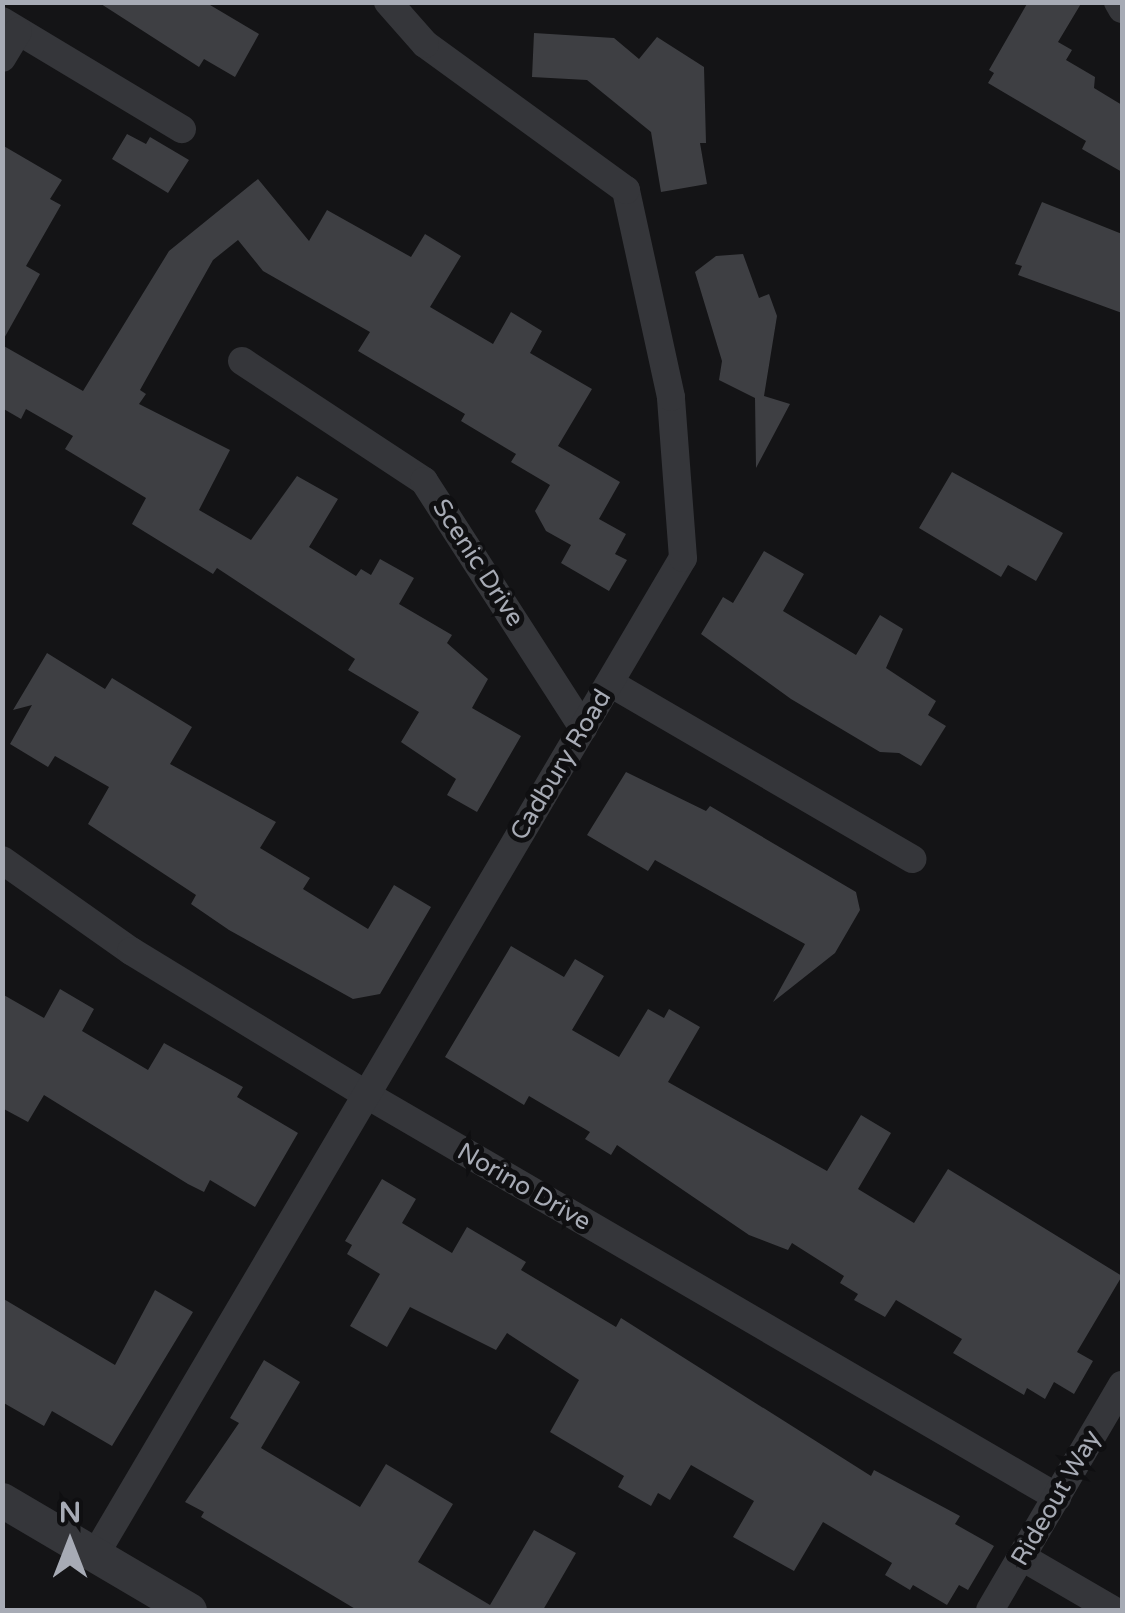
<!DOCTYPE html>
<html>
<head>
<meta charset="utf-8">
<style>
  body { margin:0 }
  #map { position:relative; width:1125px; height:1613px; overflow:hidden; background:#141416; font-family:"Varela Round",sans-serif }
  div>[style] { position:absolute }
  .building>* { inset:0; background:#3e3f43 }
  .minor>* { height:28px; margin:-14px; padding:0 14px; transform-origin:14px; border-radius:14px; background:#35363a }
  .tertiary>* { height:35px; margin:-17.5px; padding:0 17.5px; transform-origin:17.5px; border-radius:17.5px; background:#35363a }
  span { translate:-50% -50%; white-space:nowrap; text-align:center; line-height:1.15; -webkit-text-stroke:10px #0f0f11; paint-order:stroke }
  .street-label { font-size:25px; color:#a7abb5 }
  .frame { position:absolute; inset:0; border:5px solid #a7abb5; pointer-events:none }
  .north { position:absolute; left:20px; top:1493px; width:100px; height:100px; -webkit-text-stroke:8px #0f0f11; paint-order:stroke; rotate:0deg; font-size:28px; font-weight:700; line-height:40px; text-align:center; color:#a7abb5 }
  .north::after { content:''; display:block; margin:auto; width:35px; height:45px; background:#a7abb5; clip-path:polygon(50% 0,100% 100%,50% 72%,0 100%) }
</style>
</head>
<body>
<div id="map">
  <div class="building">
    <i style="clip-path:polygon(98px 2px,205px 2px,259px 34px,235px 77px,204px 59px,199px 67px)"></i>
    <i style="clip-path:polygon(1028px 2px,1082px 2px,1058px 42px,1072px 50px,1066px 60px,1095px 77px,1094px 88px,1122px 105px,1122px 172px,1082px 149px,1086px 141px,988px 83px,994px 73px,989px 70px)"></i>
    <i style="clip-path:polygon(534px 33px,614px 38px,639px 59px,657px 37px,704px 67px,706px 143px,700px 143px,707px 184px,661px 192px,651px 132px,587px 80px,532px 77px)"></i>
    <i style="clip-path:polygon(127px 134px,146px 144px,150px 137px,189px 160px,168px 193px,112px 159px)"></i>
    <i style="clip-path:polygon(2px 145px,62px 180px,50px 199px,61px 205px,26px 266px,40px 274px,2px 342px)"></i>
    <i style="clip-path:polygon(258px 179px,309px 241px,327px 210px,411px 257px,425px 234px,461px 256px,430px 307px,493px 344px,511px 312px,542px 331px,530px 353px,592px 389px,558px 446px,620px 482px,599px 519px,626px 534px,615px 554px,627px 560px,609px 591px,561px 563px,571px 545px,546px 531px,535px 511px,550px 485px,511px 462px,516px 454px,461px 421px,465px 414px,358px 351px,370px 332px,263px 271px,238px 240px,213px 260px,140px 390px,146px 394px,139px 404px,230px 450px,199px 510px,251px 540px,297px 476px,338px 499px,309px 547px,356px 576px,361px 569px,371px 575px,380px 559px,414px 578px,399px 604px,452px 635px,447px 643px,488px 679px,472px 708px,521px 736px,477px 812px,447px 795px,456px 779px,401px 742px,419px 712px,348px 670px,355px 659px,217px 568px,213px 574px,132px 524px,146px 498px,65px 449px,73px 436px,26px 409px,21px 419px,2px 408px,2px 345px,83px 391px,169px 251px)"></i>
    <i style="clip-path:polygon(1042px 202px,1122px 234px,1122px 313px,1018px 275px,1022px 266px,1015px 264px)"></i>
    <i style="clip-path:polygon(743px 254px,759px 298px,769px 294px,777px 316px,764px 396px,790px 404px,756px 468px,755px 398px,719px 380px,722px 361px,695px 272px,716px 256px)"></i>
    <i style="clip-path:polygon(952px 472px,1063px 533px,1036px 581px,1008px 565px,1001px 577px,919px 528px)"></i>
    <i style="clip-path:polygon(764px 551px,804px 574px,783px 611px,856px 655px,880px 615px,903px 629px,886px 668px,936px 701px,928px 715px,946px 726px,921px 766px,899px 753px,880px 752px,791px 699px,701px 634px,723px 597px,733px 603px)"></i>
    <i style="clip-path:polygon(47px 653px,105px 689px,112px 678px,192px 727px,170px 764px,276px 822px,260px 848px,310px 878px,303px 889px,368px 929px,394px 885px,431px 907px,380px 994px,353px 999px,229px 930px,191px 904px,196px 895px,88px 824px,109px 787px,55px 756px,48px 767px,10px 744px,32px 705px,13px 710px)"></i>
    <i style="clip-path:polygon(626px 772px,706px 811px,710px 806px,856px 892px,860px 910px,835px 953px,773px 1002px,805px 944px,655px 860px,648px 871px,587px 835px)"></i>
    <i style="clip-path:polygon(511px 946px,564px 977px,575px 959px,604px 976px,572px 1030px,619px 1057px,648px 1009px,664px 1018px,669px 1009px,700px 1027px,668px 1082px,827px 1171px,861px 1115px,891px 1133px,858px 1189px,914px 1223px,948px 1169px,1122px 1276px,1077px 1352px,1093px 1361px,1074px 1394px,1054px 1382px,1045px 1399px,1027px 1388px,1024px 1395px,953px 1353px,962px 1339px,896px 1300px,885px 1317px,854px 1300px,858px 1294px,840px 1283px,844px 1276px,792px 1243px,788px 1250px,749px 1235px,617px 1145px,611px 1155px,585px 1139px,590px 1132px,529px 1096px,524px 1105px,445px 1057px)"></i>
    <i style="clip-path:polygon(60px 989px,94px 1009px,82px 1031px,148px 1070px,164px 1043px,243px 1087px,237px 1097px,298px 1133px,255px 1207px,210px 1180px,204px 1192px,188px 1184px,44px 1095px,28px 1122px,2px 1108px,2px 994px,44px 1018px)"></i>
    <i style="clip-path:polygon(382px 1179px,416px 1199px,402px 1223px,452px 1253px,467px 1227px,526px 1262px,521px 1270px,616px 1327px,621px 1318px,871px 1476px,874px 1470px,960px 1516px,955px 1524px,994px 1546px,968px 1590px,959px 1585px,947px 1605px,913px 1585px,910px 1590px,885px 1575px,892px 1563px,823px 1522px,794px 1571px,733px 1537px,754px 1501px,691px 1465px,670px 1500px,658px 1493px,651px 1506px,618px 1487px,624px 1476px,550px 1432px,579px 1380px,507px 1333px,496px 1350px,410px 1307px,387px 1347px,350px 1326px,380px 1274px,347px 1254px,352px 1245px,345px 1241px)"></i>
    <i style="clip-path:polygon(155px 1290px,193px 1312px,112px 1446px,52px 1411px,44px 1426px,2px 1402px,2px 1298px,115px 1365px)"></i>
    <i style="clip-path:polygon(264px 1360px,300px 1382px,261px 1448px,360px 1507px,386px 1464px,453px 1504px,418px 1562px,490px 1605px,534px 1530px,576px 1553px,543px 1610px,357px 1610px,201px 1517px,204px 1512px,185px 1502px,239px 1423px,230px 1418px)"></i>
  </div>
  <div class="minor">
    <i style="left:1118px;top:2px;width:8px;rotate:60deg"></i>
    <i style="left:2px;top:21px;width:210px;rotate:31deg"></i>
    <i style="left:2px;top:58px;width:31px;rotate:-59deg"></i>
    <i style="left:242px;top:361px;width:218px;rotate:33.4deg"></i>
    <i style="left:424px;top:481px;width:294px;rotate:57.2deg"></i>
    <i style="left:610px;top:683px;width:350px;rotate:30.2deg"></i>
    <i style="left:2px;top:860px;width:158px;rotate:35.2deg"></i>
    <i style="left:131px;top:951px;width:276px;rotate:31.4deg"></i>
    <i style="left:367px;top:1095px;width:799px;rotate:30.23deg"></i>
    <i style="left:95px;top:1555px;width:1157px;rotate:-59.47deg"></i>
    <i style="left:683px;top:558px;width:161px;rotate:-94.3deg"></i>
    <i style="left:671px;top:397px;width:212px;rotate:-102.3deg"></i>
    <i style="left:626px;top:190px;width:248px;rotate:-144deg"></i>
    <i style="left:425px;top:44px;width:56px;rotate:-131.4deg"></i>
    <i style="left:1022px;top:1557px;width:105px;rotate:30.2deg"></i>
    <i style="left:990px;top:1610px;width:261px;rotate:-59.6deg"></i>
  </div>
  <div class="tertiary">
    <i style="left:2px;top:1500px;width:217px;rotate:30.5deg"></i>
  </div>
  <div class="street-label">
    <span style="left:478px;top:563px;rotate:57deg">Scenic Drive</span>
    <span style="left:561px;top:765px;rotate:-59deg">Cadbury Road</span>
    <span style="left:524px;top:1187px;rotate:30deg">Norino Drive</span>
    <span style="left:1056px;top:1498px;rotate:-60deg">Rideout Way</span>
  </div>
  <div class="frame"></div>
  <div class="north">N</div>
</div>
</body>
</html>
